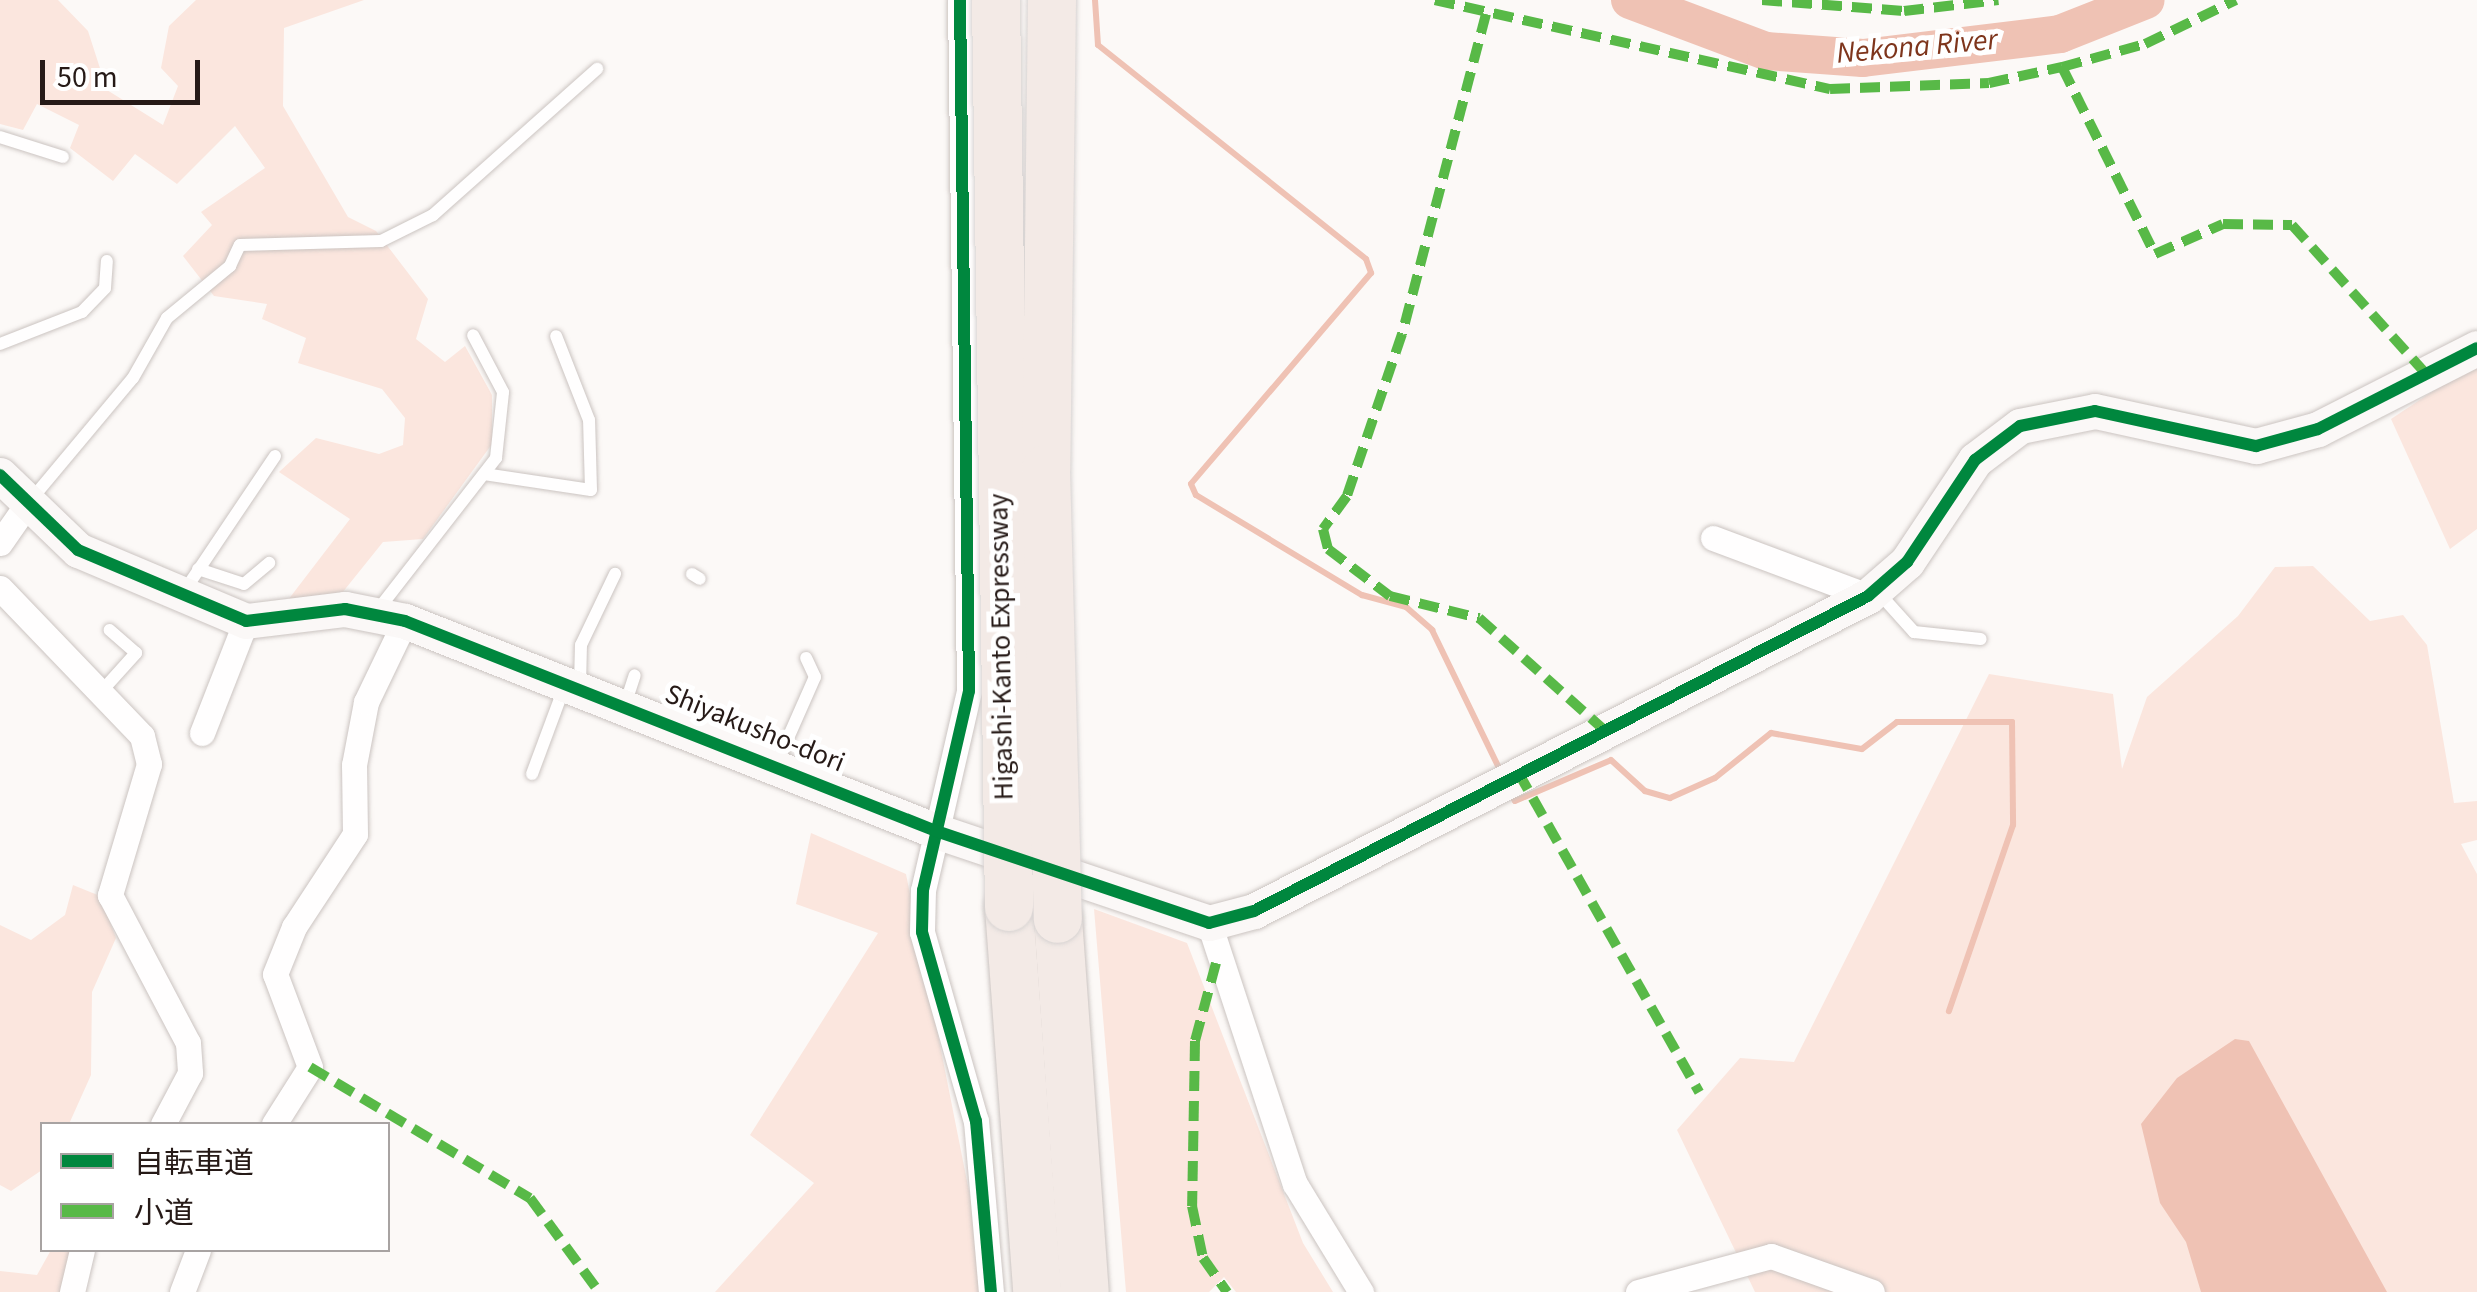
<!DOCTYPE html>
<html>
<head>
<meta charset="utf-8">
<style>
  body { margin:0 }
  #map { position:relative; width:2477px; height:1292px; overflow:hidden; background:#fcf9f7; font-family:"Source Sans 3","Noto Sans JP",sans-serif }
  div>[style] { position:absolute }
  .green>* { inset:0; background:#fbe6de }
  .water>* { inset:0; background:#efc2b4 }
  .stream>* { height:6px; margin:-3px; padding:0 3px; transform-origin:3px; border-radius:3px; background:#efc2b4 }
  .river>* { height:38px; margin:-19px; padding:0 19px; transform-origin:19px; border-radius:19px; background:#efc2b4 }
  .roads { filter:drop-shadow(0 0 2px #cbc4c1) drop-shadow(0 0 2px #cbc4c1) }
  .lane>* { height:12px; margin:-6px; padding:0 6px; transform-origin:6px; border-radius:6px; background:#fffefe }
  .street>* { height:25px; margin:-12.5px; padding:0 12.5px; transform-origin:12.5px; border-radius:12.5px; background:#fffefe }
  .secondary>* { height:35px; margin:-17.5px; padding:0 17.5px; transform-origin:17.5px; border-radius:17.5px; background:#fbf8f7 }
  .highway>* { height:48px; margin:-24px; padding:0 24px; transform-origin:24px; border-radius:24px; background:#f3eae6 }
  .bridges { filter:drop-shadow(0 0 2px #d7d3d2) drop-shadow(0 0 2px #d7d3d2) }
  .highway-bridge>* { height:48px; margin:-24px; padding:0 24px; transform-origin:24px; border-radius:24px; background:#f3eae6 }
  .quiet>* { height:10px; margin-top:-5px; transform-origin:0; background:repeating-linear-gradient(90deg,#58b947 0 20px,transparent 0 30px) }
  .cycleway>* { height:12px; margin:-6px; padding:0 6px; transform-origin:6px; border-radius:6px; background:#00873e }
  span { translate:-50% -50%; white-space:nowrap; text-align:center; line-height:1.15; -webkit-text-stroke:10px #fff; paint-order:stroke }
  .street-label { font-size:28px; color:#261a17 }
  .water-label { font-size:30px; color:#7e351c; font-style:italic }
  .legend { position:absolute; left:40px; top:1122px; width:350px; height:130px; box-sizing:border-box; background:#fff; border:2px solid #a8a3a2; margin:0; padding:12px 18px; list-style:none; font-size:30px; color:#261a17 }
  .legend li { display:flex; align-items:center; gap:20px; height:50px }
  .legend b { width:50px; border:2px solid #a8a3a2 }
  .scale { position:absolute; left:40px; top:60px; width:160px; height:45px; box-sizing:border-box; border:5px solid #261a17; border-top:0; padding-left:12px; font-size:30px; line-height:35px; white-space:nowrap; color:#261a17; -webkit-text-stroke:8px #fff; paint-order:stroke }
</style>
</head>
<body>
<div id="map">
  <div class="green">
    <i style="clip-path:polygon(0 0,58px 0,88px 31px,107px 90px,163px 125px,178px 86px,161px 68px,169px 26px,196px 0,364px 0,284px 28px,283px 106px,348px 217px,376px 231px,428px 299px,416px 339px,445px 362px,465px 346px,492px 395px,492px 444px,423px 539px,383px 542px,338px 598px,288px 600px,350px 519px,279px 472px,316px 438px,379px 454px,403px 445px,405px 418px,382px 389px,298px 363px,306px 338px,262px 319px,267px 304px,214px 296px,183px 256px,212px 225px,201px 212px,265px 168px,235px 126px,177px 184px,135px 154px,113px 181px,70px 148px,79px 125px,37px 104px,23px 130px,0 124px)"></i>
    <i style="clip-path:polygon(2477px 362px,2477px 529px,2450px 549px,2391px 419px)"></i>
    <i style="clip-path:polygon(2313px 566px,2370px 621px,2403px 615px,2427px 645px,2454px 803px,2477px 801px,2477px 840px,2461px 844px,2477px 874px,2477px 1292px,1755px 1292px,1677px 1130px,1740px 1058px,1794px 1062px,1989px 674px,2113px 694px,2122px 769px,2147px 697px,2238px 616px,2275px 567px)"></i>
    <i style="clip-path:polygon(811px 833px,906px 874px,989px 1292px,715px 1292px,814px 1183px,750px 1135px,878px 933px,796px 904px)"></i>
    <i style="clip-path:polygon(73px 885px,100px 896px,116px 938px,92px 992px,91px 1075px,69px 1124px,42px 1124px,42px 1170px,11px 1191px,0 1185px,0 925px,31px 940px,65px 915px)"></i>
    <i style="clip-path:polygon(1094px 909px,1187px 943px,1303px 1243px,1333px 1292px,1236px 1292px,1224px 1277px,1209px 1292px,1126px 1292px)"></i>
    <i style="clip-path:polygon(51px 1250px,76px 1250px,63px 1292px,0 1292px,0 1271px,37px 1275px)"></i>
  </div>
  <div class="water">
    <i style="clip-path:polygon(2235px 1039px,2249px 1041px,2387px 1292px,2201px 1292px,2186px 1242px,2160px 1203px,2141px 1124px,2177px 1078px)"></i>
  </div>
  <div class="stream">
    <i style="left:1095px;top:0;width:45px;rotate:86.2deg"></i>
    <i style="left:1098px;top:45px;width:343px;rotate:38.6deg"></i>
    <i style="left:1366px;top:259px;width:15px;rotate:70deg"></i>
    <i style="left:1371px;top:273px;width:277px;rotate:130.5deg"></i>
    <i style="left:1191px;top:484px;width:12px;rotate:66deg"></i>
    <i style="left:1196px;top:495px;width:194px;rotate:31.1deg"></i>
    <i style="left:1362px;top:595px;width:46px;rotate:15.3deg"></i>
    <i style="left:1406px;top:607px;width:35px;rotate:41deg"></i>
    <i style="left:1432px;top:630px;width:158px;rotate:64.1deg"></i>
    <i style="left:1510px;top:793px;width:9px;rotate:58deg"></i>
    <i style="left:1515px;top:801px;width:104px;rotate:-23.1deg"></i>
    <i style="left:1611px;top:760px;width:46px;rotate:42.4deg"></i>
    <i style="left:1645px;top:791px;width:26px;rotate:16deg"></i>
    <i style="left:1670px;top:798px;width:49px;rotate:-24deg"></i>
    <i style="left:1715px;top:778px;width:72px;rotate:-38.8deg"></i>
    <i style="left:1771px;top:733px;width:92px;rotate:10deg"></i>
    <i style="left:1862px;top:749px;width:44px;rotate:-37.6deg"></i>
    <i style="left:1897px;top:722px;width:115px"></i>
    <i style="left:2012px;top:722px;width:103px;rotate:89.4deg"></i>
    <i style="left:2013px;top:825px;width:197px;rotate:109deg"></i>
  </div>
  <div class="river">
    <i style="left:1630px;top:0;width:145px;rotate:20.6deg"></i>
    <i style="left:1766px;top:51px;width:97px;rotate:4.1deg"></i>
    <i style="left:1863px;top:58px;width:198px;rotate:-6.9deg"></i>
    <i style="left:2060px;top:34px;width:92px;rotate:-21.6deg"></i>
  </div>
  <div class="roads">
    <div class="lane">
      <i style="left:0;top:137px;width:66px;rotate:17.6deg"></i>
      <i style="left:0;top:344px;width:88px;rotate:-21.3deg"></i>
      <i style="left:82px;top:312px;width:33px;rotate:-46deg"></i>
      <i style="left:105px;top:288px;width:27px;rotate:-86deg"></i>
      <i style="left:484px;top:474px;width:108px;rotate:8.5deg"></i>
      <i style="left:591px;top:490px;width:70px;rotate:-91.6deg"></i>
      <i style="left:589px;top:420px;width:90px;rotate:-111.4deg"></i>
      <i style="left:30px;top:501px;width:160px;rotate:-50.1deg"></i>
      <i style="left:133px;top:378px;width:69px;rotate:-60.5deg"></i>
      <i style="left:167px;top:318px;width:82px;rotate:-39.5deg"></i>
      <i style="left:230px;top:266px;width:23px;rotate:-65deg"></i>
      <i style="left:240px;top:245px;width:141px;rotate:-1.6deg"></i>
      <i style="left:381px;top:241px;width:58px;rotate:-26.6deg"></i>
      <i style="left:433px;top:215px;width:220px;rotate:-41.7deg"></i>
      <i style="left:198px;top:569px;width:48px;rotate:18.1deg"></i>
      <i style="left:244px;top:584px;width:33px;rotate:-40deg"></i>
      <i style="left:692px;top:574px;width:9px;rotate:32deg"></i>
      <i style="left:1878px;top:592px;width:54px;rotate:48deg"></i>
      <i style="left:1914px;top:632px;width:67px;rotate:6deg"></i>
      <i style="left:183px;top:593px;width:165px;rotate:-56.1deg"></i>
      <i style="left:377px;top:611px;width:194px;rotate:-52.1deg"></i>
      <i style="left:496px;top:458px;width:66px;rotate:-83.9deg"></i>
      <i style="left:503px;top:392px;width:64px;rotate:-117.8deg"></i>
      <i style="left:580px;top:685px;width:40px;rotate:-88.6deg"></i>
      <i style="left:581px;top:645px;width:79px;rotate:-64.4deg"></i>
      <i style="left:100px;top:693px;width:54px;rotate:-48deg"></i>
      <i style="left:136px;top:653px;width:35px;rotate:-139deg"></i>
      <i style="left:626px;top:702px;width:28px;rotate:-72deg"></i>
      <i style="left:777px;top:763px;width:94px;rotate:-66.2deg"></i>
      <i style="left:815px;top:677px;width:21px;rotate:-115deg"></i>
      <i style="left:532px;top:774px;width:92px;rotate:-69.6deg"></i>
    </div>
    <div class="street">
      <i style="left:960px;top:0;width:691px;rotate:89.25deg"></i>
      <i style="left:969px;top:691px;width:204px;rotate:103deg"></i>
      <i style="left:923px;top:890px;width:42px;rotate:91.4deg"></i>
      <i style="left:922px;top:932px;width:197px;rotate:74.1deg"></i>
      <i style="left:976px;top:1121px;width:172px;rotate:85deg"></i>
      <i style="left:1713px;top:538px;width:165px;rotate:20.5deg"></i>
      <i style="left:0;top:543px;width:44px;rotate:-55.2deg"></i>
      <i style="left:0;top:588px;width:205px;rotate:46.2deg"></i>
      <i style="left:142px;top:736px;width:29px;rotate:76deg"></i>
      <i style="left:149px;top:764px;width:137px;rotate:106.6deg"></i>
      <i style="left:110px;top:895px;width:167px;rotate:62.2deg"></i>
      <i style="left:188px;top:1043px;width:30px;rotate:86deg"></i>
      <i style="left:190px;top:1073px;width:58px;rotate:117.9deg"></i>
      <i style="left:202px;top:733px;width:120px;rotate:-68.6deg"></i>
      <i style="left:1209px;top:923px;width:275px;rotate:71.8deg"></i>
      <i style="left:1295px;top:1184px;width:127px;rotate:58.6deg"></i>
      <i style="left:274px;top:1124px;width:67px;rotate:-57.7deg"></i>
      <i style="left:310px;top:1067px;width:99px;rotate:-110.6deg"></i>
      <i style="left:275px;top:974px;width:51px;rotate:-68deg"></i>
      <i style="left:294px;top:927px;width:111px;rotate:-56.7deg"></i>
      <i style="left:355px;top:834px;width:69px;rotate:-90.8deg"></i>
      <i style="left:354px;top:765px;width:64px;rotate:-79.2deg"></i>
      <i style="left:366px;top:702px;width:90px;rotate:-64.3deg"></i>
      <i style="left:72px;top:1292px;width:43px;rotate:-76.6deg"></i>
      <i style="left:182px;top:1292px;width:45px;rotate:-69.1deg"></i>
      <i style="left:1638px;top:1292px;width:138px;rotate:-15.1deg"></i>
      <i style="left:1771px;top:1256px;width:107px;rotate:19.6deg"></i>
    </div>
    <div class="secondary">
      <i style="left:0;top:475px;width:108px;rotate:43.9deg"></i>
      <i style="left:78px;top:550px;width:182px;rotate:22.9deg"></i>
      <i style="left:246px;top:621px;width:100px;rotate:-6.9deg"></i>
      <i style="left:345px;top:609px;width:61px;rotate:11.3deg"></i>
      <i style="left:405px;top:621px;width:571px;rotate:21.58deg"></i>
      <i style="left:936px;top:831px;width:288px;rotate:18.6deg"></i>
      <i style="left:1209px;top:923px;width:47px;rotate:-14.9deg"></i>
      <i style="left:1254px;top:911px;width:690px;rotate:-27.16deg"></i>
      <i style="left:1868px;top:596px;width:52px;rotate:-41.1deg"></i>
      <i style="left:1907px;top:562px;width:123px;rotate:-56.3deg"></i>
      <i style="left:1975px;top:460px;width:56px;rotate:-37.1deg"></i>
      <i style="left:2020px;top:426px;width:76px;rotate:-11.3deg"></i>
      <i style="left:2095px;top:411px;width:165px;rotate:12.3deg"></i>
      <i style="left:2256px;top:446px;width:64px;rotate:-15.3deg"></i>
      <i style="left:2318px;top:429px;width:178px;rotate:-27deg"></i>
    </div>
    <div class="highway">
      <i style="left:1009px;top:907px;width:386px;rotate:85.8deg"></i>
      <i style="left:1058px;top:919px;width:374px;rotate:85.9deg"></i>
    </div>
  </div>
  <div class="bridges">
    <div class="highway-bridge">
      <i style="left:996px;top:0;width:907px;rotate:89.18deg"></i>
      <i style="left:1052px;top:0;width:469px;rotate:90.7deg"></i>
      <i style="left:1046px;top:469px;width:450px;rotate:88.5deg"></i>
    </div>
  </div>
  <div class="quiet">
    <i style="left:1435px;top:0;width:405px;rotate:12.7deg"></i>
    <i style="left:1830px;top:89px;width:159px;rotate:-2.2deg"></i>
    <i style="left:1989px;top:83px;width:75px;rotate:-12.4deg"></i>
    <i style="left:2062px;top:67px;width:86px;rotate:-15.5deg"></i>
    <i style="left:2145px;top:44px;width:101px;rotate:-25.8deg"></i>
    <i style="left:1762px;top:0;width:142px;rotate:4.4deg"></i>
    <i style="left:1904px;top:11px;width:95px;rotate:-6.7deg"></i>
    <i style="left:1486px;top:14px;width:331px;rotate:104.7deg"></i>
    <i style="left:1402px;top:334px;width:171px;rotate:108.8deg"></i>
    <i style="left:1347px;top:496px;width:41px;rotate:126deg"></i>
    <i style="left:1323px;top:529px;width:21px;rotate:76deg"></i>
    <i style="left:1328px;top:549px;width:78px;rotate:37.2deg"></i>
    <i style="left:1390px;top:596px;width:92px;rotate:13.9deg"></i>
    <i style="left:1479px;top:618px;width:165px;rotate:41.8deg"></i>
    <i style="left:2062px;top:67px;width:209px;rotate:63.6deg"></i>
    <i style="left:2155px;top:254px;width:74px;rotate:-23.8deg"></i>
    <i style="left:2223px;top:224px;width:69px;rotate:0.8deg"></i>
    <i style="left:2292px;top:225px;width:205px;rotate:48deg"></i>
    <i style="left:1518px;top:772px;width:368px;rotate:60.5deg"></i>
    <i style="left:1216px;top:963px;width:81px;rotate:105.1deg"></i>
    <i style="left:1195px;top:1041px;width:165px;rotate:91deg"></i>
    <i style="left:1192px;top:1206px;width:53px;rotate:78.1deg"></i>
    <i style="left:1203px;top:1258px;width:42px;rotate:54.8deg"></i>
    <i style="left:310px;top:1067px;width:256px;rotate:30.8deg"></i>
    <i style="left:530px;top:1198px;width:117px;rotate:53.7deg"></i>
  </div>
  <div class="cycleway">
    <i style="left:960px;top:0;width:691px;rotate:89.25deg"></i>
    <i style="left:969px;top:691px;width:204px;rotate:103deg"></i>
    <i style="left:923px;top:890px;width:42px;rotate:91.4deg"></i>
    <i style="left:922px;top:932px;width:197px;rotate:74.1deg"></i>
    <i style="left:976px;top:1121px;width:172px;rotate:85deg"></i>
    <i style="left:0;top:475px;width:108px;rotate:43.9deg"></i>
    <i style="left:78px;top:550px;width:182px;rotate:22.9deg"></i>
    <i style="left:246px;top:621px;width:100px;rotate:-6.9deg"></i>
    <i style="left:345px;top:609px;width:61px;rotate:11.3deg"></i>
    <i style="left:405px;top:621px;width:571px;rotate:21.58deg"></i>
    <i style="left:936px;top:831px;width:288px;rotate:18.6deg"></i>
    <i style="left:1209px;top:923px;width:47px;rotate:-14.9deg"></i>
    <i style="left:1254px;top:911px;width:690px;rotate:-27.16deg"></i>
    <i style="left:1868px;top:596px;width:52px;rotate:-41.1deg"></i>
    <i style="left:1907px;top:562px;width:123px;rotate:-56.3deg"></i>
    <i style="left:1975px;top:460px;width:56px;rotate:-37.1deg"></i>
    <i style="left:2020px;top:426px;width:76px;rotate:-11.3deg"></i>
    <i style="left:2095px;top:411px;width:165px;rotate:12.3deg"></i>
    <i style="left:2256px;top:446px;width:64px;rotate:-15.3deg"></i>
    <i style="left:2318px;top:429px;width:178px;rotate:-27deg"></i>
  </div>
  <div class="street-label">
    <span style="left:1001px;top:647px;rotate:-91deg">Higashi-Kanto Expressway</span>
    <span style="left:755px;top:728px;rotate:22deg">Shiyakusho-dori</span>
  </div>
  <div class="water-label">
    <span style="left:1917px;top:47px;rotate:-5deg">Nekona River</span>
  </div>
  <ul class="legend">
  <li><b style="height:12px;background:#00873e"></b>自転車道</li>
  <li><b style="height:12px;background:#58b947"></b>小道</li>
  </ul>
  <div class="scale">50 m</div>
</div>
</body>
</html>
